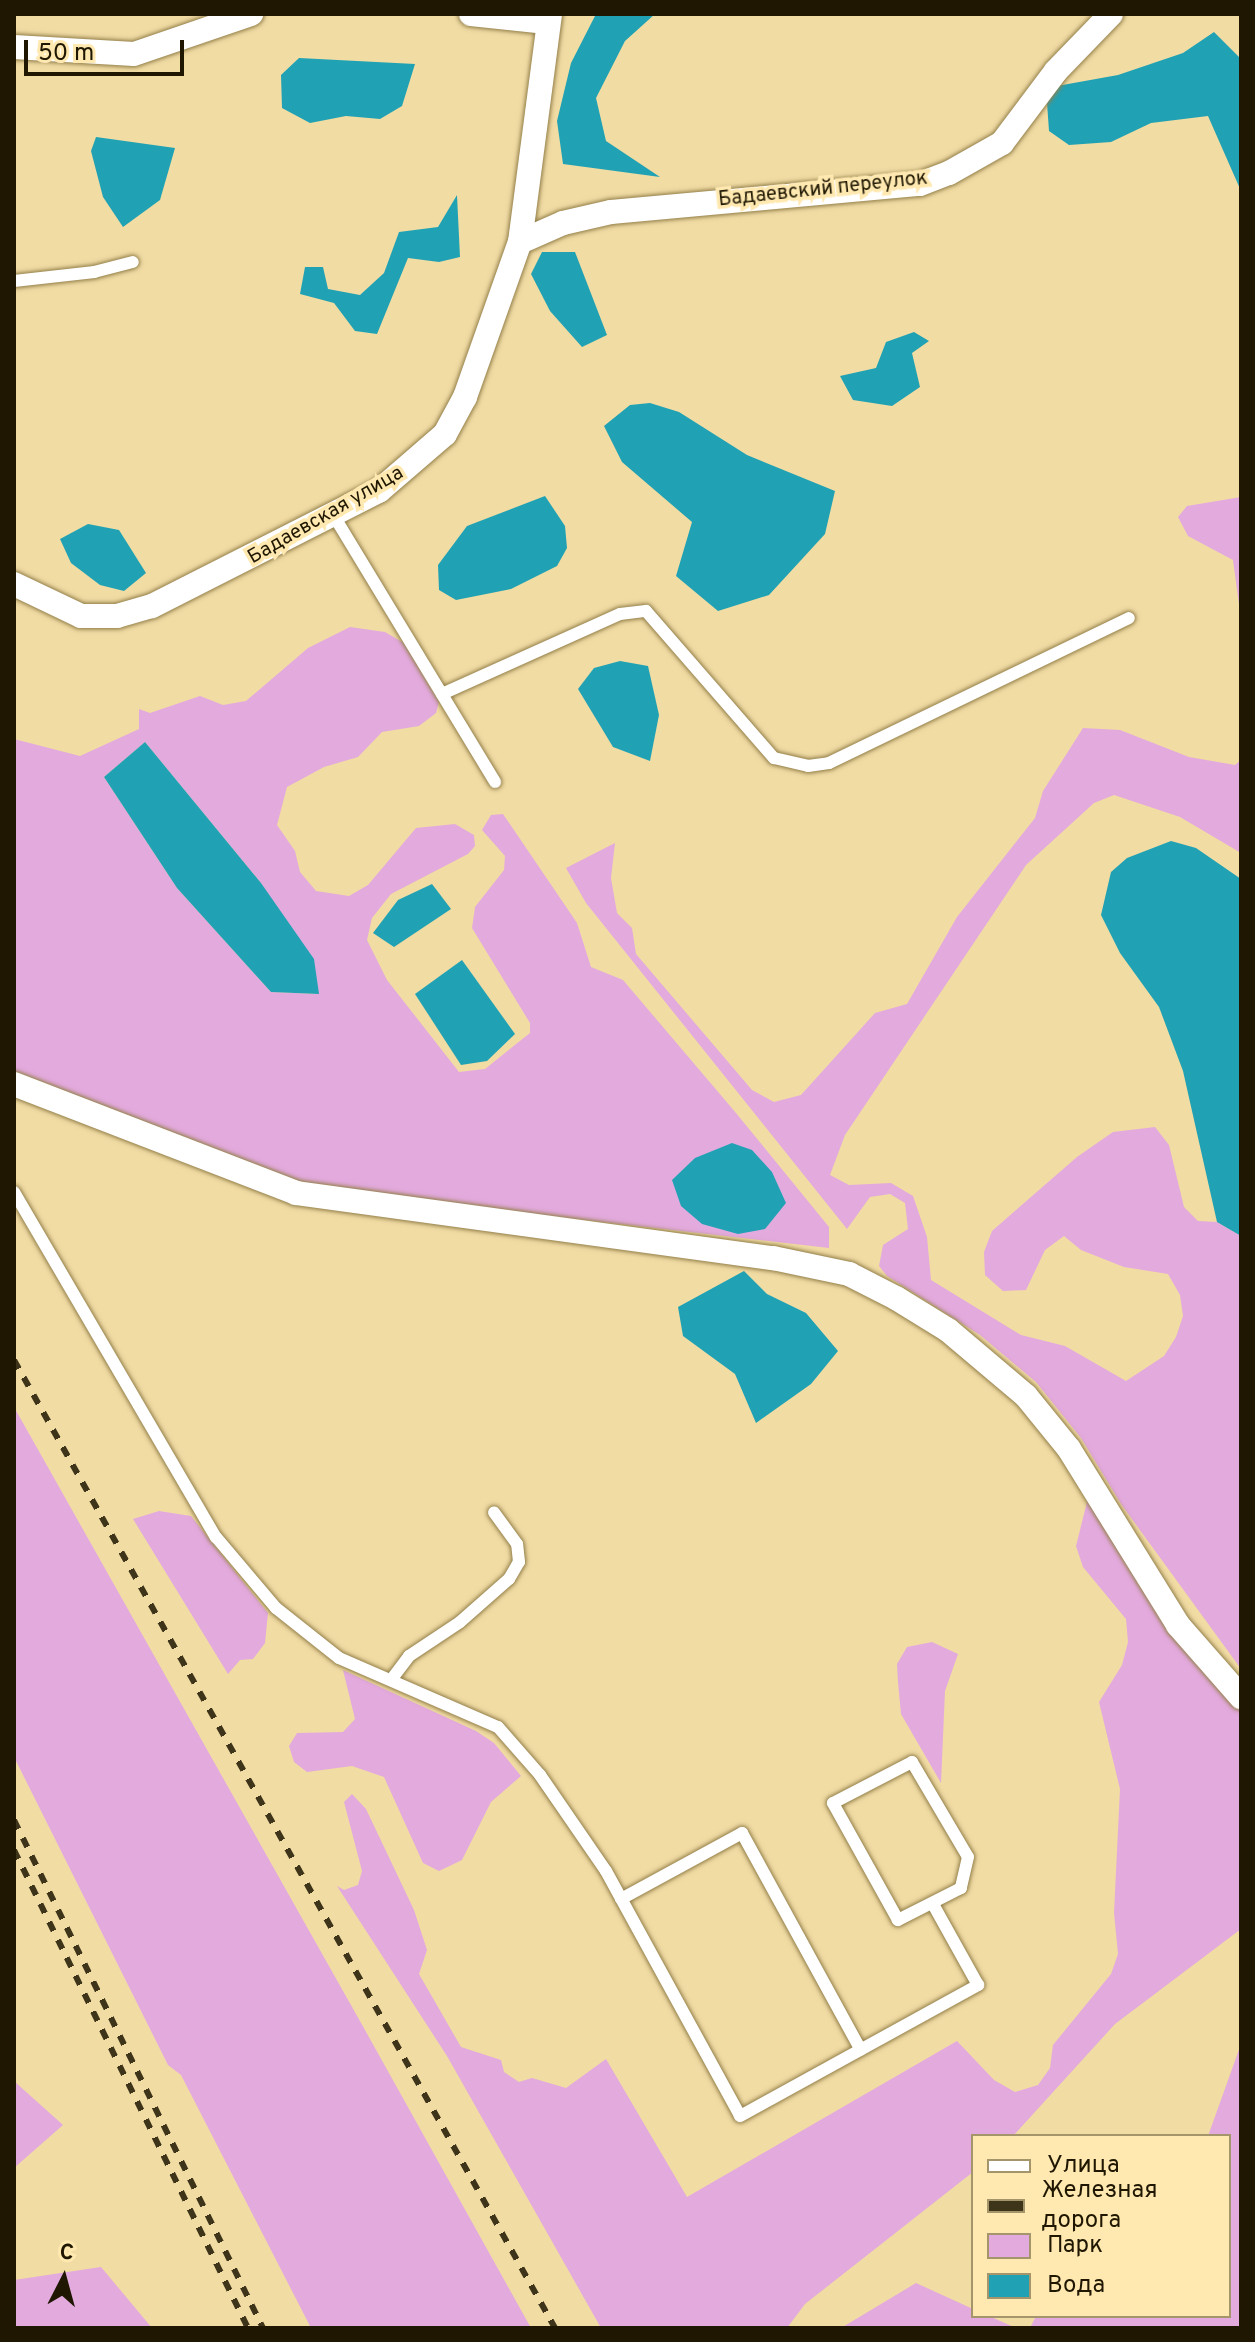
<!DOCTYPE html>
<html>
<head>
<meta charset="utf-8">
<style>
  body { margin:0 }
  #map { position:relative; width:1255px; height:2342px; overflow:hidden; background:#f1dca4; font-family:Overpass,sans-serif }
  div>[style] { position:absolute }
  .green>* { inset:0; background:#e3aade }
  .water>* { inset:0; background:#20a2b4 }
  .roads { filter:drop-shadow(0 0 2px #937f4a) drop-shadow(0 0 2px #937f4a) }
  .service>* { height:12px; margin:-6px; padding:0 6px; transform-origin:6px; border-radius:6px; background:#fff }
  .minor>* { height:24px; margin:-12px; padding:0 12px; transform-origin:12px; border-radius:12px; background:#fff }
  .rail>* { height:6px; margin-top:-3px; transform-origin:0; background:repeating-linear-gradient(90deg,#3e341a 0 10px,transparent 0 20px) }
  span { translate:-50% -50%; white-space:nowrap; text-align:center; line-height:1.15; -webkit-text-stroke:7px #ffe9b1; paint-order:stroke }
  .street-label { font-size:20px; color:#1f1702 }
  .frame { position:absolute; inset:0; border:16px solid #1f1702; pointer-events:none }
  .legend { position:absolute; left:971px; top:2134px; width:260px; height:184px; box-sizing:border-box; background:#ffe9b1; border:2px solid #a5956b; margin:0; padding:10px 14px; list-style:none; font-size:24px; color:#1f1702 }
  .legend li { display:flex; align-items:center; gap:16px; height:40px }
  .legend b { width:40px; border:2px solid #a5956b }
  .north { position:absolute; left:24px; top:2238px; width:80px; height:80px; -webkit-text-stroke:6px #ffe9b1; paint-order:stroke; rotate:6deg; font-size:22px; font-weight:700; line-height:32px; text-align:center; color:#1f1702 }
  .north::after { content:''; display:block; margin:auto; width:28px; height:36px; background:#1f1702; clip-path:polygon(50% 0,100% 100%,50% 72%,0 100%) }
  .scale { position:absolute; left:24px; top:40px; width:160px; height:36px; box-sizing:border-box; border:4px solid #1f1702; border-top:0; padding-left:10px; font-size:24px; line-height:28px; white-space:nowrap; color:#1f1702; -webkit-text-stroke:6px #ffe9b1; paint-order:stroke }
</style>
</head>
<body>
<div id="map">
  <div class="green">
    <i style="clip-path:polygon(1241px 497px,1241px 619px,1233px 560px,1188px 536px,1178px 517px,1187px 506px)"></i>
    <i style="clip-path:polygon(evenodd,350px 627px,385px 632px,404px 643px,439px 702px,436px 713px,419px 726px,382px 732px,358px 757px,324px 767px,287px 787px,277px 825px,295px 851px,300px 872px,316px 891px,349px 896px,368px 885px,416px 828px,455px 824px,474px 835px,475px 846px,468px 854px,391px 894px,372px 918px,367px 940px,387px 980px,459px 1072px,485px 1069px,530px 1033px,530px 1023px,472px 928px,475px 907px,504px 870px,505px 856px,482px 830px,491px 815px,503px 814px,577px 923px,591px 967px,623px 980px,736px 1113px,829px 1227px,829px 1248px,322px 1190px,14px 1071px,14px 739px,80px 756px,139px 729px,139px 709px,150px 713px,200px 696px,223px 705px,246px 701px,308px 648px,350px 627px,145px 742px,261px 883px,318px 994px,271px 992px,177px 888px,104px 777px,145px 742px)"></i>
    <i style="clip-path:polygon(1083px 728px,1120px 730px,1189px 757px,1235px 765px,1241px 760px,1241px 853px,1180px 817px,1114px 795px,1094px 803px,1026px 865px,845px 1135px,830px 1175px,849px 1185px,891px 1183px,913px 1196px,927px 1237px,931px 1280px,1021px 1335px,1065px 1346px,1126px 1381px,1164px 1356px,1176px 1337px,1183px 1316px,1180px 1295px,1168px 1274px,1124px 1267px,1081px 1250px,1064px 1236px,1045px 1250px,1026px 1290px,1003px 1291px,985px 1275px,984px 1252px,992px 1231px,1077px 1157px,1113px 1132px,1155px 1127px,1169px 1145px,1184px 1207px,1198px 1221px,1217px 1222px,1241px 1236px,1241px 1669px,1121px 1504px,1081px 1438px,1036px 1382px,980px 1335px,887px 1276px,879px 1266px,883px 1245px,908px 1229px,905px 1203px,890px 1194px,870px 1197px,847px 1229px,586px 903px,566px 868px,615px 843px,611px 878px,617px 913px,632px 928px,636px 954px,752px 1090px,774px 1102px,801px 1095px,875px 1013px,907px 1004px,957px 917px,1035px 818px,1043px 791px)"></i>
    <i style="clip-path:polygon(14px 1407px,365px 2030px,531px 2328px,311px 2328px,181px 2075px,168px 2065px,14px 1757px)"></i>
    <i style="clip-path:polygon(1089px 1494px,1241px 1705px,1241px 1929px,1115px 2024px,1013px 2136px,973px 2136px,973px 2172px,805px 2304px,787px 2328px,601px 2328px,447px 2056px,337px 1886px,344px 1890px,358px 1885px,362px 1871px,344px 1802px,352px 1794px,366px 1809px,414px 1910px,427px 1950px,419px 1974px,461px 2047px,501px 2060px,504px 2072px,519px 2082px,532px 2078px,566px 2088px,606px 2059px,687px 2197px,957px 2041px,994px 2080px,1015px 2092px,1038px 2085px,1050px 2068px,1053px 2045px,1111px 1974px,1118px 1954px,1114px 1913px,1120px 1789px,1099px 1702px,1122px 1665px,1128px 1642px,1126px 1619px,1083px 1567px,1076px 1546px)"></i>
    <i style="clip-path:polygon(159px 1511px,191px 1516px,268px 1613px,265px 1643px,253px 1659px,240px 1660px,228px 1674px,133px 1519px)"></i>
    <i style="clip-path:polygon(932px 1642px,958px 1654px,945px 1691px,941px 1783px,901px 1714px,898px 1682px,897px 1664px,907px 1647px)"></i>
    <i style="clip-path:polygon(343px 1670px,476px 1731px,494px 1743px,521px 1776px,491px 1802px,462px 1860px,439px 1871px,423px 1863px,384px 1777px,352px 1766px,307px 1772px,294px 1762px,289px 1746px,297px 1733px,343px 1732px,355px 1719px)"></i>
    <i style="clip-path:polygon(1241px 2044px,1241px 2328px,1030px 2328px,1036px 2316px,1229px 2316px,1229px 2136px,1208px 2136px)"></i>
    <i style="clip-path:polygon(14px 2081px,63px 2125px,14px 2168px)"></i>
    <i style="clip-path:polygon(101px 2267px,152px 2328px,14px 2328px,14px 2280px)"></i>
    <i style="clip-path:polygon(916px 2283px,973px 2309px,973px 2316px,989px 2316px,1016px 2328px,841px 2328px)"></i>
  </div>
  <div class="water">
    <i style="clip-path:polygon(596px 14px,655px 14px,625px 41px,596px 98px,606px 141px,660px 177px,563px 164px,557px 121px,571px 63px)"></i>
    <i style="clip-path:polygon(1214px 32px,1241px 59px,1241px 191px,1208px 116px,1151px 123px,1111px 142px,1069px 145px,1049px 131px,1047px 103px,1057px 86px,1118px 75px,1183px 53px)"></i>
    <i style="clip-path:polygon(299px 58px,415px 64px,402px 106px,380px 119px,346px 116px,310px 123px,282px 108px,281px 75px)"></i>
    <i style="clip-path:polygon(96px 137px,175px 148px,160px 200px,123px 227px,103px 197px,91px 151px)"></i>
    <i style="clip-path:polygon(457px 195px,460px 257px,439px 262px,408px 258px,377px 334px,355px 331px,334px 303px,300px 294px,305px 267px,323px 267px,328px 289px,360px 295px,384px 273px,399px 232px,438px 227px)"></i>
    <i style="clip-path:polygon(542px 252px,575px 252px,607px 335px,582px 347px,550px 311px,531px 274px)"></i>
    <i style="clip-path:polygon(914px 332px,929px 341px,912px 353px,920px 387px,892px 406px,853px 400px,840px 376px,876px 368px,886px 342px)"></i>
    <i style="clip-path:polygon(650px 403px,679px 412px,747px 455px,835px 491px,825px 534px,769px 595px,718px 611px,676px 576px,692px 522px,622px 462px,604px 426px,630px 405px)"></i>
    <i style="clip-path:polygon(545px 496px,565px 526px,567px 548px,557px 566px,511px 589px,456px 600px,439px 590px,438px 565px,467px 526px)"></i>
    <i style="clip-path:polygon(88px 524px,119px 530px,146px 573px,124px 591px,100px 585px,71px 563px,60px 539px)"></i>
    <i style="clip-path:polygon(620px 661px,648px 666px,659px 715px,650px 761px,613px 747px,578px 689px,594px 668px)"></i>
    <i style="clip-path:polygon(145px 742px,261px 883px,314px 959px,319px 994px,271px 992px,177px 888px,104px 777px)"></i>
    <i style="clip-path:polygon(1171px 841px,1196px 848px,1241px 879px,1241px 1236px,1217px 1222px,1183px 1071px,1159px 1007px,1120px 953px,1101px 915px,1111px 872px,1127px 858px)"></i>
    <i style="clip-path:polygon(432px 884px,451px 909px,394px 947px,373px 933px,398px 900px)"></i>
    <i style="clip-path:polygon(462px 960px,515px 1034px,487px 1061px,461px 1065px,415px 994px)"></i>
    <i style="clip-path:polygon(732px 1143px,752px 1150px,772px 1172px,786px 1203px,765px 1229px,738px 1234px,702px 1224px,681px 1206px,672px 1180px,695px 1158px)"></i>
    <i style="clip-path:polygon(744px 1271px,767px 1294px,806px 1313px,838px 1351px,811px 1384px,756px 1423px,735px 1374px,683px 1336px,678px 1307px)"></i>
  </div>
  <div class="roads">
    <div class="service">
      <i style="left:14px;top:281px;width:81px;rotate:-6.4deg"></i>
      <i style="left:94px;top:272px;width:40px;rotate:-14.4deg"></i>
      <i style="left:334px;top:516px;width:311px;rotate:58.8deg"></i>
      <i style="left:442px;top:694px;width:195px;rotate:-24.2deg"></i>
      <i style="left:620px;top:614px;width:26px;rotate:-7deg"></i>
      <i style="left:646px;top:611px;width:195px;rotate:49deg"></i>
      <i style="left:774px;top:758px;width:35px;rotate:13deg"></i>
      <i style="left:808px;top:766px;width:21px;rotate:-8deg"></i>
      <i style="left:829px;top:763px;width:333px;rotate:-25.8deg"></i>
      <i style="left:14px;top:1192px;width:400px;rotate:59.7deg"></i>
      <i style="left:216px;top:1537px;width:93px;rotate:49.8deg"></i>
      <i style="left:276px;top:1608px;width:80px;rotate:38.4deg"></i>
      <i style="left:339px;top:1658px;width:173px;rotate:23.5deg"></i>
      <i style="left:498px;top:1727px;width:64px;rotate:48.8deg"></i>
      <i style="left:540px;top:1775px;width:116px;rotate:55.5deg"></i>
      <i style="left:606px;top:1871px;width:279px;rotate:61.3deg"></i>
      <i style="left:740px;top:2116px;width:272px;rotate:-28.8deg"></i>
      <i style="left:978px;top:1985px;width:93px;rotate:-119.1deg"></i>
      <i style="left:391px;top:1680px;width:30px;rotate:-53deg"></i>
      <i style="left:409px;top:1656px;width:61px;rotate:-33.7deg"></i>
      <i style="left:460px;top:1622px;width:65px;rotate:-41.3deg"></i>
      <i style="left:509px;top:1579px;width:20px;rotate:-60deg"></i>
      <i style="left:519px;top:1562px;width:18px;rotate:-96deg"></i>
      <i style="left:517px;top:1544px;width:39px;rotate:-126deg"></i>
      <i style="left:912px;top:1762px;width:110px;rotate:59.5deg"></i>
      <i style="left:968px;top:1857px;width:32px;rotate:103deg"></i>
      <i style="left:961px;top:1888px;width:71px;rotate:153.1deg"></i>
      <i style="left:898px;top:1920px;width:134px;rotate:-119.1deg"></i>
      <i style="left:833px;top:1803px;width:89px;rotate:-27.4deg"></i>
      <i style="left:621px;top:1899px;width:138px;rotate:-28.6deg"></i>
      <i style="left:742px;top:1833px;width:247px;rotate:61.3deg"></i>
    </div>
    <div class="minor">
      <i style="left:471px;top:14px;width:76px;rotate:6deg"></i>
      <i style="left:14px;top:47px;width:120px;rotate:3.3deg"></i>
      <i style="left:134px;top:54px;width:124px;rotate:-18.9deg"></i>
      <i style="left:520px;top:242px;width:47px;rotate:-23.8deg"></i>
      <i style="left:563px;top:223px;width:49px;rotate:-12.9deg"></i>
      <i style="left:611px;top:212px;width:310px;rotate:-5.2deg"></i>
      <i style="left:920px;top:184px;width:31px;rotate:-21deg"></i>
      <i style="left:949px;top:173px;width:61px;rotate:-29.5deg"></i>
      <i style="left:1002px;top:143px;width:90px;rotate:-53.1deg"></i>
      <i style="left:1056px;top:71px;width:79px;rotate:-46deg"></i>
      <i style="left:14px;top:584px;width:74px;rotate:25.5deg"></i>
      <i style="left:81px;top:616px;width:36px"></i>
      <i style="left:117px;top:616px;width:36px;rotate:-16deg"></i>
      <i style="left:152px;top:606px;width:254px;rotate:-26.9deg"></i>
      <i style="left:379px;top:491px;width:87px;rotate:-40.8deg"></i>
      <i style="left:445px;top:434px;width:42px;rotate:-61.6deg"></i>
      <i style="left:465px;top:397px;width:164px;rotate:-70.5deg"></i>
      <i style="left:520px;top:242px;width:230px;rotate:-82.5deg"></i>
      <i style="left:14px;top:1084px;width:302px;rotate:21.1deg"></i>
      <i style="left:296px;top:1193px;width:481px;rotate:7.8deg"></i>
      <i style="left:773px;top:1258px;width:78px;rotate:11.9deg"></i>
      <i style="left:849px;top:1274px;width:53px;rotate:27.1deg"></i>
      <i style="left:896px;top:1298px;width:61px;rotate:31.6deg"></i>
      <i style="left:948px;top:1330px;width:102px;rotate:40.2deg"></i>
      <i style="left:1026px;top:1396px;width:68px;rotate:50.9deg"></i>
      <i style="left:1069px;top:1449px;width:207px;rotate:58.2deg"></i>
      <i style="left:1178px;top:1625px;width:96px;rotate:48.8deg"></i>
    </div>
  </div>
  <div class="rail">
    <i style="left:14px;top:1360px;width:1109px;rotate:60.8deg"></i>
    <i style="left:14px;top:1820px;width:566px;rotate:63.89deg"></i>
    <i style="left:14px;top:1850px;width:532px;rotate:63.92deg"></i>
  </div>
  <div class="street-label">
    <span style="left:823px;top:190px;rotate:-6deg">Бадаевский переулок</span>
    <span style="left:326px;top:516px;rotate:-30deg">Бадаевская улица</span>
  </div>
  <div class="frame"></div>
  <ul class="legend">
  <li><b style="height:10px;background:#fff"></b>Улица</li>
  <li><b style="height:10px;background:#3e341a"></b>Железная дорога</li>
  <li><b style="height:22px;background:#e3aade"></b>Парк</li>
  <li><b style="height:22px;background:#20a2b4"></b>Вода</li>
  </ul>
  <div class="north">С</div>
  <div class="scale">50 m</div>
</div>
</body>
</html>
